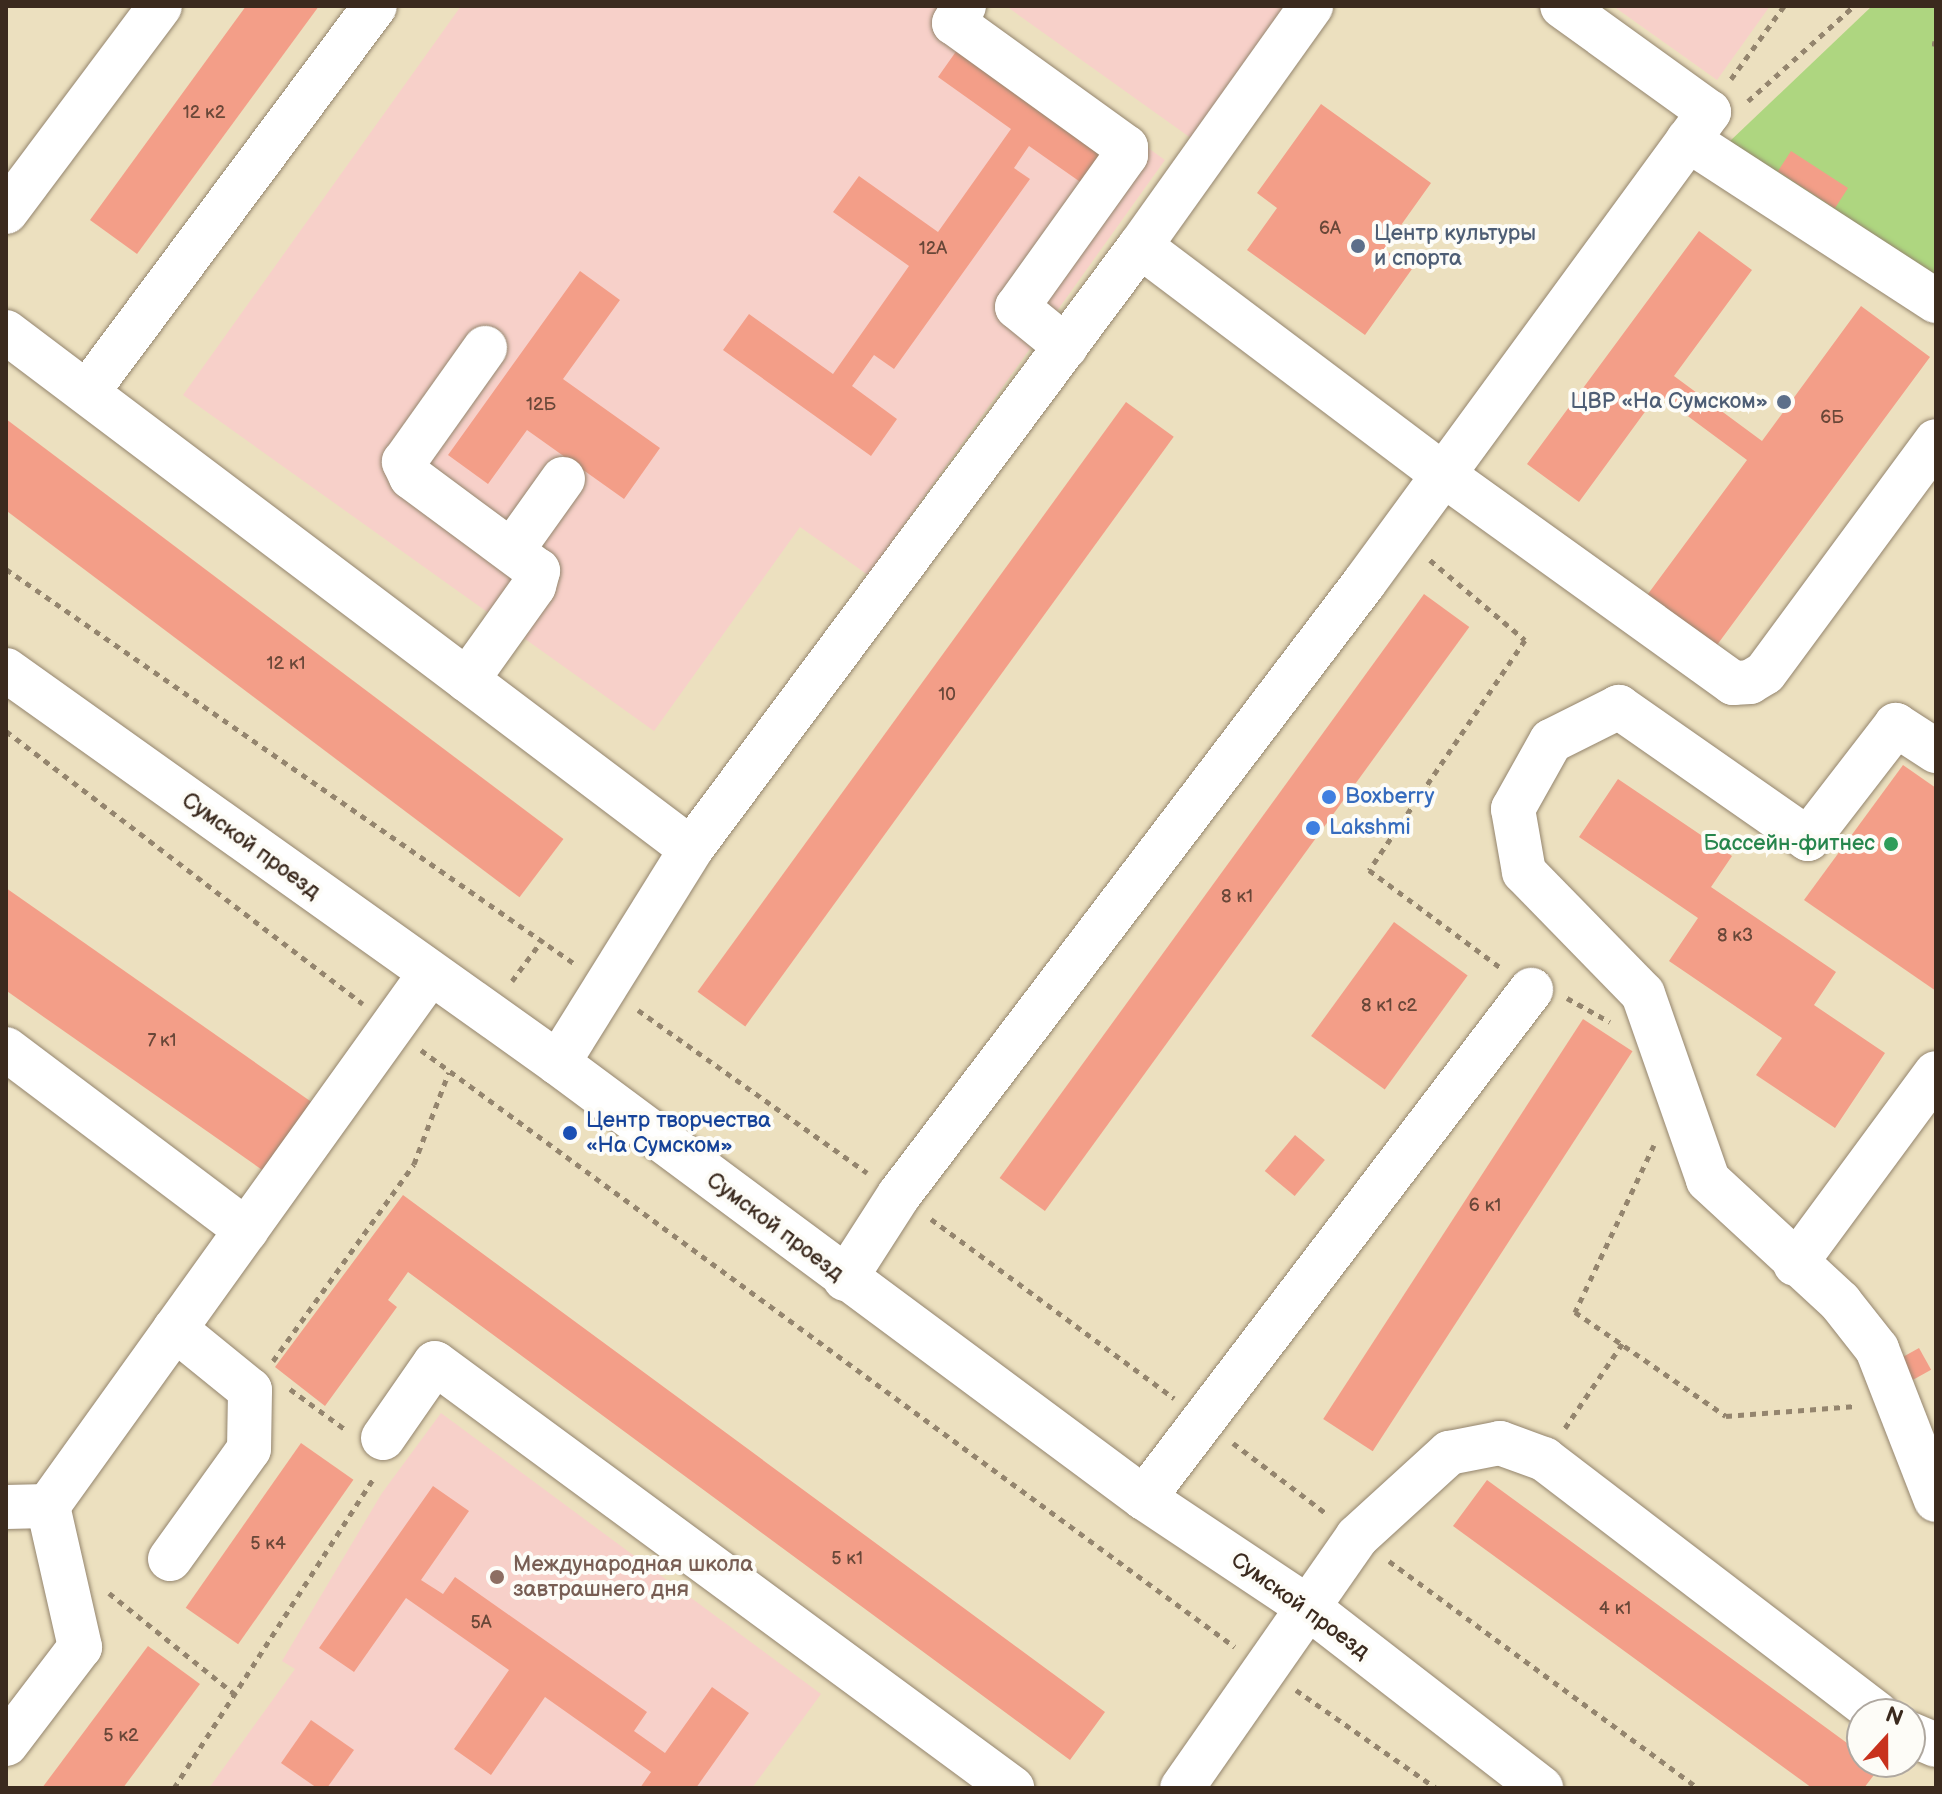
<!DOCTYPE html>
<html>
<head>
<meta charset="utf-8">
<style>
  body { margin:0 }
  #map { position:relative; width:1942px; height:1794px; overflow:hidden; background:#ece0bf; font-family:"Balsamiq Sans",sans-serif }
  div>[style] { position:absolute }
  .built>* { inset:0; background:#f7d0c9 }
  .green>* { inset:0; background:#aed680 }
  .building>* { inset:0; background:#f39e88; transform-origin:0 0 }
  .path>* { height:5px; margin-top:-2.5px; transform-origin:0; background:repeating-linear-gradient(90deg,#94856e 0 6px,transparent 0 12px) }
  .roads { filter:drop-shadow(0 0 2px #94856e) drop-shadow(0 0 2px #94856e) }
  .minor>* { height:44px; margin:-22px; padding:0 22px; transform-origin:22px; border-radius:22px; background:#fff }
  .dots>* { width:22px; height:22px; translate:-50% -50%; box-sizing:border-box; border:4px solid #fdfcf7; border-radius:50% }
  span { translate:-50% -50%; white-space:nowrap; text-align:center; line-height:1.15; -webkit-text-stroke:8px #fdfcf7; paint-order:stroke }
  .number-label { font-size:18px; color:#694738 }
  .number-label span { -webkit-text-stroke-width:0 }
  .service-label { font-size:22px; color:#4e5e75 }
  .left { translate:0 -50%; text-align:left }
  .right { translate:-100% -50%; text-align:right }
  .shop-label { font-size:22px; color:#366cbe }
  .leisure-label { font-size:22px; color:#27864d }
  .street-label { font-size:22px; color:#3b2a1e }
  .transit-label { font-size:22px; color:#164399 }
  .education-label { font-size:22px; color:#785e54 }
  .frame { position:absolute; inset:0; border:8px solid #3b2a1e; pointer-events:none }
  .north { position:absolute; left:1846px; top:1698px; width:80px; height:80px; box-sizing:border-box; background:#fdfcf7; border:2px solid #afa8a0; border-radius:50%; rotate:21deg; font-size:22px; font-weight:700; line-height:32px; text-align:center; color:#3b2a1e }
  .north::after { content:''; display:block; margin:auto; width:28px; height:36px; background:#c8321e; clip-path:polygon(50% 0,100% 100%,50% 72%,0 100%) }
</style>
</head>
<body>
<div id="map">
  <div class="built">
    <i style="clip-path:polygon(461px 6px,948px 6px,1165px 160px,868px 575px,800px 527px,654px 731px,183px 395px)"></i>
    <i style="clip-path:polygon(1006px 6px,1291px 6px,1195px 141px)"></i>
    <i style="clip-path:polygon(1613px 6px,1770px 6px,1717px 80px)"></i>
    <i style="clip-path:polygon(441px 1413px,821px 1694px,752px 1788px,209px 1788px,295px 1669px,282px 1661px,382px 1493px)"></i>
  </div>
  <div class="green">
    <i style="clip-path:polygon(1872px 6px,1936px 6px,1936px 277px,1729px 142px)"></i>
  </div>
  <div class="building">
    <i style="clip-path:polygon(246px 6px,319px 6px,137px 254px,90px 220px)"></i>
    <i style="clip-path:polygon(962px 43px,1112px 150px,1086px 186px,1029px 146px,1014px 168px,1030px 179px,894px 369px,874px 355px,852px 386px,897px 419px,871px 456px,723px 350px,749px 314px,833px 374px,909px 266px,833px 212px,859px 176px,938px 232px,1011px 129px,938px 77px)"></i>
    <i style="clip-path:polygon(1321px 104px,1431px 183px,1384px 249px,1412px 269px,1365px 335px,1247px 250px,1277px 208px,1257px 193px)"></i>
    <i style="left:1791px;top:151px;width:68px;height:24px;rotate:33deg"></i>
    <i style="clip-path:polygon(1699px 231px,1752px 270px,1674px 376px,1762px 441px,1861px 306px,1930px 357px,1714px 649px,1645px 598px,1747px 460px,1658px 394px,1579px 502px,1527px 464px)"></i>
    <i style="clip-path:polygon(580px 271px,620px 300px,563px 379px,660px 448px,624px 499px,527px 430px,488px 484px,448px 455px)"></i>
    <i style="left:1126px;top:402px;width:59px;height:729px;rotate:36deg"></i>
    <i style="left:6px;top:419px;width:698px;height:73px;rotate:37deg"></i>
    <i style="left:1424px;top:594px;width:56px;height:722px;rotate:36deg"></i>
    <i style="clip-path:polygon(1903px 765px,1936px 788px,1936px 991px,1804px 900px)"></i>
    <i style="clip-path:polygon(1618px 779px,1732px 856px,1711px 887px,1836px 972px,1814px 1005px,1885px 1053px,1835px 1128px,1756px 1075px,1782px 1038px,1669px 961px,1698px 918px,1579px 837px)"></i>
    <i style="left:6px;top:888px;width:383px;height:84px;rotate:35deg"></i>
    <i style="left:1394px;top:922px;width:91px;height:141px;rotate:36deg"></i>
    <i style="left:1583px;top:1019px;width:59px;height:477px;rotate:33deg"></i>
    <i style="left:1295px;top:1135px;width:39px;height:47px;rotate:40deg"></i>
    <i style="clip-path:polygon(403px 1195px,1105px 1712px,1070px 1760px,408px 1272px,388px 1300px,397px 1307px,325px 1406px,275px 1367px)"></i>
    <i style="left:1919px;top:1348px;width:25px;height:37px;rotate:61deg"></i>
    <i style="left:301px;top:1443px;width:64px;height:201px;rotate:35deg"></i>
    <i style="clip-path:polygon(1487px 1480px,1862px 1754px,1862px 1762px,1880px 1767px,1864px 1788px,1812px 1788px,1453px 1526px)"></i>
    <i style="clip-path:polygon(433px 1486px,469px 1511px,421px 1580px,443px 1594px,455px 1577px,647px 1712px,634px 1731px,665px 1753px,712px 1687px,749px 1713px,696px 1788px,640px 1788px,651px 1772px,545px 1697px,491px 1775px,454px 1749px,509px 1670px,406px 1598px,354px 1672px,319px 1648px)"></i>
    <i style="clip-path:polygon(148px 1646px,200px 1684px,123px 1788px,42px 1788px)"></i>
    <i style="clip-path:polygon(311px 1720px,354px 1750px,327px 1788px,317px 1788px,281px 1763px)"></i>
  </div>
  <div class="path">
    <i style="left:1932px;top:43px;width:4px;rotate:14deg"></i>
    <i style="left:1731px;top:79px;width:90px;rotate:-54deg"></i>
    <i style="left:1748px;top:101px;width:142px;rotate:-41.9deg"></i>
    <i style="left:1430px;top:560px;width:124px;rotate:40.1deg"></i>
    <i style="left:1525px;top:640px;width:278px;rotate:124.1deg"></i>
    <i style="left:1369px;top:870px;width:164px;rotate:36.6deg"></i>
    <i style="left:6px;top:569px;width:693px;rotate:34.77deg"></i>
    <i style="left:6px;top:731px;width:449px;rotate:37.4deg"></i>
    <i style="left:512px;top:981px;width:52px;rotate:-53.6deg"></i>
    <i style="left:1567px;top:998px;width:49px;rotate:29.2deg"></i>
    <i style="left:638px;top:1010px;width:281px;rotate:35.4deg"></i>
    <i style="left:421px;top:1050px;width:1009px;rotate:36.26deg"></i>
    <i style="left:1654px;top:1145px;width:185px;rotate:115.3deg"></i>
    <i style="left:1575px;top:1312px;width:183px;rotate:34.6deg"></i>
    <i style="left:1726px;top:1416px;width:130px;rotate:-4.4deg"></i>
    <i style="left:931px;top:1219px;width:302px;rotate:36.4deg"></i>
    <i style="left:273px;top:1361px;width:242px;rotate:-54.4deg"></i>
    <i style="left:414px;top:1164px;width:98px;rotate:-69.2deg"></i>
    <i style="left:290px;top:1389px;width:69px;rotate:36.2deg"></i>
    <i style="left:1565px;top:1428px;width:102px;rotate:-55.8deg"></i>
    <i style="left:1233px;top:1443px;width:118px;rotate:37.1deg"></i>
    <i style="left:1389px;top:1561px;width:383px;rotate:36.3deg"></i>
    <i style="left:109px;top:1593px;width:163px;rotate:38.8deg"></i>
    <i style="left:1296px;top:1690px;width:171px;rotate:35deg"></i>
    <i style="left:174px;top:1788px;width:371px;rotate:-57.2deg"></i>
  </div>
  <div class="roads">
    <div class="minor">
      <i style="left:964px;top:6px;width:20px;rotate:120deg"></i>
      <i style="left:954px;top:23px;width:212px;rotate:35.8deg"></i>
      <i style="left:1126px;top:147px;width:8px;rotate:90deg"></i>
      <i style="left:1126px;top:155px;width:187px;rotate:125.6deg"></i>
      <i style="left:1017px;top:307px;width:63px;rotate:39.2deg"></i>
      <i style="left:1688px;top:140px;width:296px;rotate:33deg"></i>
      <i style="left:6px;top:212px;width:257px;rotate:-53.2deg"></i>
      <i style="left:1140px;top:246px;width:377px;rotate:37deg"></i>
      <i style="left:1441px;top:473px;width:360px;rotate:35.7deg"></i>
      <i style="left:1733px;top:683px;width:17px;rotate:-3deg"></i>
      <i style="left:1750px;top:682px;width:17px;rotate:-31deg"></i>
      <i style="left:1765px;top:673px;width:288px;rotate:-53.6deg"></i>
      <i style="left:6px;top:332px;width:858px;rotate:37.04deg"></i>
      <i style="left:88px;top:391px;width:480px;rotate:-53.3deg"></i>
      <i style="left:513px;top:549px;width:86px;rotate:-54.5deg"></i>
      <i style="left:6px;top:670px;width:678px;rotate:35.45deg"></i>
      <i style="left:558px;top:1063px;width:730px;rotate:36.59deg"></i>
      <i style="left:1144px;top:1498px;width:198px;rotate:33.7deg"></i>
      <i style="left:1309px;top:1608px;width:294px;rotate:37.8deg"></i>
      <i style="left:467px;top:680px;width:115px;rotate:-54.5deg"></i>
      <i style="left:534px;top:586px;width:16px;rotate:-75deg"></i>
      <i style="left:538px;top:571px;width:158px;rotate:-143.5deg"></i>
      <i style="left:411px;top:477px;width:17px;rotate:-115deg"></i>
      <i style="left:404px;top:462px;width:140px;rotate:-54.6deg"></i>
      <i style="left:1936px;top:751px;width:48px;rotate:-147deg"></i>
      <i style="left:1896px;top:725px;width:144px;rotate:127.7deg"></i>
      <i style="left:1808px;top:839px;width:231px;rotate:-145.1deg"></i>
      <i style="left:1619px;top:707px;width:76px;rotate:153.4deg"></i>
      <i style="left:1551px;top:741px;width:78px;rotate:119.2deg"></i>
      <i style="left:1513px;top:809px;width:64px;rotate:80.1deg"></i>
      <i style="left:1524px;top:872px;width:170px;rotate:45.7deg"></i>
      <i style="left:1643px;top:994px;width:197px;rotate:70.7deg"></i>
      <i style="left:1708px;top:1180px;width:180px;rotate:42.7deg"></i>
      <i style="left:1840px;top:1302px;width:60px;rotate:51.8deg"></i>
      <i style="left:1877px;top:1349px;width:162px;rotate:68.7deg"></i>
      <i style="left:6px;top:1049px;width:301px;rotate:37deg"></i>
      <i style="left:558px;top:1063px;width:252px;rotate:-58.1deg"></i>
      <i style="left:691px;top:849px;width:752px;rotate:-53.33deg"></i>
      <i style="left:1140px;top:246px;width:295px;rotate:-54.5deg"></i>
      <i style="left:1795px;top:1264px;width:237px;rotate:-53.6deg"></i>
      <i style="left:845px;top:1279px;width:100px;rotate:-57.3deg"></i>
      <i style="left:899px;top:1195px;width:769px;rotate:-52.77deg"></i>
      <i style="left:1364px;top:583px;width:584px;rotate:-53.78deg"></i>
      <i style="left:1709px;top:112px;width:181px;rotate:-144.2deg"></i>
      <i style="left:383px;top:1438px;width:91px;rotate:-55.3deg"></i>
      <i style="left:435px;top:1363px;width:717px;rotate:36.37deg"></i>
      <i style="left:1144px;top:1498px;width:639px;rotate:-52.7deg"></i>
      <i style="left:48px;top:1506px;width:654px;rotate:-54.34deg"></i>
      <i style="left:6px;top:1507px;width:42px;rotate:-1.4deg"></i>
      <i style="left:48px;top:1506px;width:145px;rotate:77.2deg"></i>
      <i style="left:80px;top:1647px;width:122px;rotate:127.3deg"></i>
      <i style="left:170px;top:1559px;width:135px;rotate:-54.3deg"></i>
      <i style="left:249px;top:1449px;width:59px;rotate:-89deg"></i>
      <i style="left:250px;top:1390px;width:97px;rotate:-140.9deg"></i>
      <i style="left:1910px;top:1734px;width:28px;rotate:23deg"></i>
      <i style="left:1182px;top:1788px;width:306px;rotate:-55.1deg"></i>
      <i style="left:1357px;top:1537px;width:125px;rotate:-42.4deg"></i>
      <i style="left:1449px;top:1453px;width:52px;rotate:-11.1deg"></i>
      <i style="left:1500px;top:1443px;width:47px;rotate:20deg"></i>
      <i style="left:1544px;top:1459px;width:419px;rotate:37.4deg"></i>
    </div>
  </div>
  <div class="dots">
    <i style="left:1358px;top:246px;background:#5c6f8a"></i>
    <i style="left:1784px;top:402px;background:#5c6f8a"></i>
    <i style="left:1329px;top:797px;background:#3f7fe0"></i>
    <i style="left:1313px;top:828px;background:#3f7fe0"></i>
    <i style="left:1891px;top:844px;background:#2e9e5b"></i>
    <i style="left:570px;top:1133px;background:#1a4fb4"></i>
    <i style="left:497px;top:1577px;background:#8d6e63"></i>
  </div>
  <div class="number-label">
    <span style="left:204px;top:113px">12 к2</span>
    <span style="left:1330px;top:229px">6А</span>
    <span style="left:933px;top:249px">12А</span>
    <span style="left:541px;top:405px">12Б</span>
    <span style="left:1832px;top:418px">6Б</span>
    <span style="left:286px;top:664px">12 к1</span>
    <span style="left:947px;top:695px">10</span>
    <span style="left:1237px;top:897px">8 к1</span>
    <span style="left:1735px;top:936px">8 к3</span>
    <span style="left:1389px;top:1006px">8 к1 с2</span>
    <span style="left:162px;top:1041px">7 к1</span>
    <span style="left:1485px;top:1206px">6 к1</span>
    <span style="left:268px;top:1544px">5 к4</span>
    <span style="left:847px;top:1559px">5 к1</span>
    <span style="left:1615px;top:1609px">4 к1</span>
    <span style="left:481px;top:1623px">5А</span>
    <span style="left:121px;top:1736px">5 к2</span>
  </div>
  <div class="service-label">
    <span class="left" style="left:1374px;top:246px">Центр культуры<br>и спорта</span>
    <span class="right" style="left:1768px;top:402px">ЦВР «На Сумском»</span>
  </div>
  <div class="shop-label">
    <span class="left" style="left:1345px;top:797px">Boxberry</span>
    <span class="left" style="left:1329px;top:828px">Lakshmi</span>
  </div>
  <div class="leisure-label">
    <span class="right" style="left:1875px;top:844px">Бассейн-фитнес</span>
  </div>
  <div class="street-label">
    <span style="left:251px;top:846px;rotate:36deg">Сумской проезд</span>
    <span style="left:775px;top:1227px;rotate:37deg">Сумской проезд</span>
    <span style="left:1300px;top:1606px;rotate:36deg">Сумской проезд</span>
  </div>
  <div class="transit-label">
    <span class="left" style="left:586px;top:1133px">Центр творчества<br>«На Сумском»</span>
  </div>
  <div class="education-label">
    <span class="left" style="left:513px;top:1577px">Международная школа<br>завтрашнего дня</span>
  </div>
  <div class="frame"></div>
  <div class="north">N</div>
</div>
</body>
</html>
